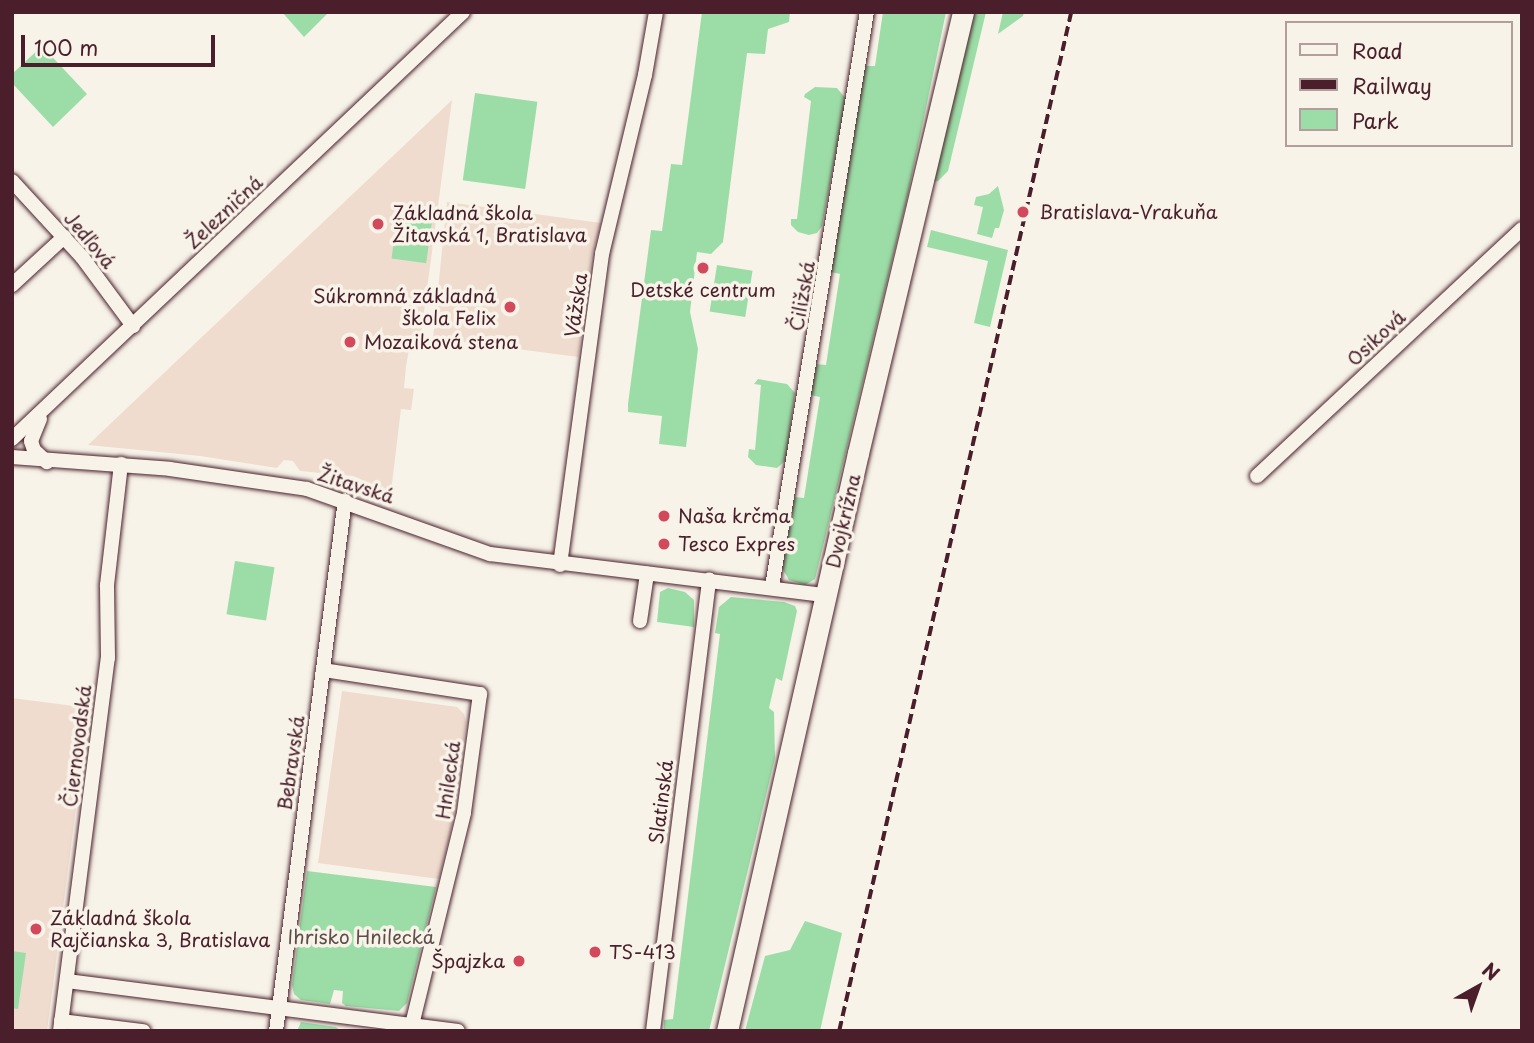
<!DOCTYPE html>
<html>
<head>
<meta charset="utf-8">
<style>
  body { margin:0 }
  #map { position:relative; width:1534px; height:1043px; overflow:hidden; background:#f7f3e8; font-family:"Playpen Sans",sans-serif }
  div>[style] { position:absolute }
  .built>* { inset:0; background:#efdcce }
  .green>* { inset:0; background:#9cdda7; transform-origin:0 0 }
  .roads { filter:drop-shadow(0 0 2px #4a1f2b) drop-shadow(0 0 2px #4a1f2b) }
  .street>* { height:14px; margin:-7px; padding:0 7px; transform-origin:7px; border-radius:7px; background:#f7f3e8 }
  .secondary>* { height:21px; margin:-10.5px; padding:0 10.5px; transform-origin:10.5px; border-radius:10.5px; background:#f7f3e8 }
  .rail>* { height:3.5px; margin-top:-1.75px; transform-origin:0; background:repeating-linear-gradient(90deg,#4a1f2b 0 10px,transparent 0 15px) }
  .dots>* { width:19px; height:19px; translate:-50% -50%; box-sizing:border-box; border:4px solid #f7f3e8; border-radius:50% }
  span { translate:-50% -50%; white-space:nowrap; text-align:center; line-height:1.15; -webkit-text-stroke:7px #f7f3e8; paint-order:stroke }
  .street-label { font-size:19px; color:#4a1f2b }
  .poi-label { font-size:19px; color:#4a1f2b }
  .left { translate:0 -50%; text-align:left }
  .right { translate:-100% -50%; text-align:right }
  .park-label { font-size:19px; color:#5e4e4a }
  .frame { position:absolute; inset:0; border:14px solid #4a1f2b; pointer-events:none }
  .legend { position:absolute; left:1285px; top:21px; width:228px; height:126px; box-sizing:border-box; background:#f7f3e8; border:2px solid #b29e9c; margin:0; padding:9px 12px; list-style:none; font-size:21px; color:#4a1f2b }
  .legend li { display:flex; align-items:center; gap:14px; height:35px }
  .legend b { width:35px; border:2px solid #b29e9c }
  .north { position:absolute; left:1443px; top:952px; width:70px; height:70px; -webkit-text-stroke:5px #f7f3e8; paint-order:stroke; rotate:40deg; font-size:19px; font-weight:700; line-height:28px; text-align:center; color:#4a1f2b }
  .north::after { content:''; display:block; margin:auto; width:24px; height:32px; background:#4a1f2b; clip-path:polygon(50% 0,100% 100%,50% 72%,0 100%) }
  .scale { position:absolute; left:21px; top:35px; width:194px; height:32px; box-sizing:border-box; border:4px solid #4a1f2b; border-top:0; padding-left:9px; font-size:21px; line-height:24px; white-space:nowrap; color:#4a1f2b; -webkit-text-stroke:5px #f7f3e8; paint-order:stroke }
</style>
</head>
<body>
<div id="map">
  <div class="built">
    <i style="clip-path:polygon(452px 100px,419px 350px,409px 349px,406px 367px,404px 388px,414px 389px,411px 410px,401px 409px,391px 492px,353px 476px,300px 471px,293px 461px,284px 460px,277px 468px,200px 456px,88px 445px)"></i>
    <i style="clip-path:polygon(447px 202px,601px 223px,592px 254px,578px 357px,433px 338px)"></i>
    <i style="clip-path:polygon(342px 691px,457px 707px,464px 714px,466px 722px,453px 820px,439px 879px,318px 863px)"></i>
    <i style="clip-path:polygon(12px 698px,89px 708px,47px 1031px,12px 1031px)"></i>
  </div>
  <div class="green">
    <i style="clip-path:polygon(282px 12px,329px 12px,304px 37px)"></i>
    <i style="clip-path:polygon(702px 12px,790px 12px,789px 22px,768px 29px,765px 54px,747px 53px,723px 242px,711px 254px,697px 252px,690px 312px,698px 349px,686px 447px,659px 444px,662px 416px,628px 412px,628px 404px,651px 230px,662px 231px,671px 164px,682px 165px)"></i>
    <i style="clip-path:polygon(883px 12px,946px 12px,908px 194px,826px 534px,815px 579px,805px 585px,789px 580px,781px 566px,794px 497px,804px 498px,820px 397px,810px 395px,815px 364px,826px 365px,840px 274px,831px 272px,865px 66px,875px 66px)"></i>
    <i style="clip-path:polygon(969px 12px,986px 12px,948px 171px,938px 181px,928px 183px)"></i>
    <i style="clip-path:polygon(1003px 12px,1024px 12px,1023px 16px,998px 34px)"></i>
    <i style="clip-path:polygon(42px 46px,87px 94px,53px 127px,12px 83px,12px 74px)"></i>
    <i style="clip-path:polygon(815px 87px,837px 88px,846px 99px,822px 226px,817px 233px,809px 235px,798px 232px,791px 225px,791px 219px,797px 219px,811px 101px,804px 97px,805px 94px)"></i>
    <i style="left:475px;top:93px;width:63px;height:88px;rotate:8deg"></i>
    <i style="clip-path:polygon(998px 186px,1004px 210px,999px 228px,995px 228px,992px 238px,977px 234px,983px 207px,974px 205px,976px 197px,989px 194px)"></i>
    <i style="left:399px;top:205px;width:35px;height:54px;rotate:8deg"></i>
    <i style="clip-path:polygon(931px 230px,1008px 250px,990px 327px,974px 323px,988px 261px,927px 247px)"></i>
    <i style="left:717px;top:265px;width:36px;height:47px;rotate:9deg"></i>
    <i style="clip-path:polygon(758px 379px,787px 384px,795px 393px,786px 460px,777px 468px,756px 465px,748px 457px,749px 449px,755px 450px,761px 385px,754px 384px)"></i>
    <i style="left:235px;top:561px;width:40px;height:54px;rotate:9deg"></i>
    <i style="clip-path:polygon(668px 588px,685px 592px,694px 600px,694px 627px,657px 622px,660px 592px)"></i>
    <i style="clip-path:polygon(731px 597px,784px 602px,795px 606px,797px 611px,782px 681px,776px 678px,769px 708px,774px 712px,775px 758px,709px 1031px,664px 1031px,664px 1020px,673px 1019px,720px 634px,715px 633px,719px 607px)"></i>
    <i style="clip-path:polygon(307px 871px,436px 887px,407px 1003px,399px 1011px,346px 1006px,342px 1003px,343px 991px,334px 990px,330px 1004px,301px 1000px,294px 994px,292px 985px)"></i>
    <i style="clip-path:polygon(805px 921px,842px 933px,820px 1031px,745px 1031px,765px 956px,790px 950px)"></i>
    <i style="clip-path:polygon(12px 951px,26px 953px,18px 1009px,12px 1008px)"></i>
    <i style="clip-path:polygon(301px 1022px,336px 1027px,341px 1031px,297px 1031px)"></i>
  </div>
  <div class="roads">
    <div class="street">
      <i style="left:12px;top:181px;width:103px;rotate:47.4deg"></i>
      <i style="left:82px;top:257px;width:86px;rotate:53.5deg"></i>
      <i style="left:12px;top:285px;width:71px;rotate:-42.7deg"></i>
      <i style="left:40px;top:419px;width:24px;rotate:112deg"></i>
      <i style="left:31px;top:441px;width:9px;rotate:72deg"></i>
      <i style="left:34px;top:450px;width:18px;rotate:43deg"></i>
      <i style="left:12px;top:439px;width:621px;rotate:-43.43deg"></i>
      <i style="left:12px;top:457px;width:158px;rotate:4.3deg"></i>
      <i style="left:170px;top:469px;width:138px;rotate:8.3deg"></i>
      <i style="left:307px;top:489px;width:194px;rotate:19.6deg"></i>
      <i style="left:490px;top:554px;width:338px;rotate:7deg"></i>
      <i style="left:1257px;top:476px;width:362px;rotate:-43deg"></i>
      <i style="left:560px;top:565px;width:314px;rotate:-82.3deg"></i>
      <i style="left:602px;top:254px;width:184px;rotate:-76.5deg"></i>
      <i style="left:645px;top:75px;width:64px;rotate:-80.1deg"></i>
      <i style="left:772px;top:587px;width:583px;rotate:-80.62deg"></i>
      <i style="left:640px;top:621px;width:48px;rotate:-81.5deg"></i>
      <i style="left:323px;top:670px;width:159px;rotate:8.7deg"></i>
      <i style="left:480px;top:694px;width:120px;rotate:97.7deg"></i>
      <i style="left:464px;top:813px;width:218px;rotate:103.8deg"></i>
      <i style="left:67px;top:981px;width:394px;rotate:7.3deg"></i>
      <i style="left:61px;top:1021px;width:83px;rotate:7deg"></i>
      <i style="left:60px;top:1031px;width:376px;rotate:-82.7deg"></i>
      <i style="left:108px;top:658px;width:73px;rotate:-90.8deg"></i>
      <i style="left:107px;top:585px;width:122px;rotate:-83.4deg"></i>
      <i style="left:276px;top:1031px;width:535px;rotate:-82.6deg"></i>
      <i style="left:653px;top:1031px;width:455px;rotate:-82.9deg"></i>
    </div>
    <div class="secondary">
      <i style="left:727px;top:1031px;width:593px;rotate:-77.23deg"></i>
      <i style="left:858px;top:453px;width:453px;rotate:-76.6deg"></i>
    </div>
  </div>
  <div class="rail">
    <i style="left:839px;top:1031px;width:1045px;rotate:-77.17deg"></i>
  </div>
  <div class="dots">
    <i style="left:1023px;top:212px;background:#d1495b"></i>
    <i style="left:378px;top:224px;background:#d1495b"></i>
    <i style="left:703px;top:268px;background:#d1495b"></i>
    <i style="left:510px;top:307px;background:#d1495b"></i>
    <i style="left:350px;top:342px;background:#d1495b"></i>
    <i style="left:664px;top:516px;background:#d1495b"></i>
    <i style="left:664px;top:544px;background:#d1495b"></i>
    <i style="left:36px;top:929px;background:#d1495b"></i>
    <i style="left:595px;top:952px;background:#d1495b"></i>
    <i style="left:519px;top:961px;background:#d1495b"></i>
  </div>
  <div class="street-label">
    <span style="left:224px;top:212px;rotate:-43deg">Železničná</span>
    <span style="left:90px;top:240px;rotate:50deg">Jedľová</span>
    <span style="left:802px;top:296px;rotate:-80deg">Čiližská</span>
    <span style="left:576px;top:305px;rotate:-82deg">Vážska</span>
    <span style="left:1376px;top:338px;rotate:-43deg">Osiková</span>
    <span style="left:356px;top:485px;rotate:18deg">Žitavská</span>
    <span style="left:843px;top:521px;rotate:-77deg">Dvojkrížna</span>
    <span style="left:77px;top:746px;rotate:-83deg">Čiernovodská</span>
    <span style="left:291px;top:763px;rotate:-82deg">Bebravská</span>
    <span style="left:448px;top:780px;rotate:-82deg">Hnilecká</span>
    <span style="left:661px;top:802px;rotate:-83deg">Slatinská</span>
  </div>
  <div class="poi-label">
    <span class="left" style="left:1039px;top:212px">Bratislava-Vrakuňa</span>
    <span class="left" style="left:392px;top:224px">Základná škola<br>Žitavská 1, Bratislava</span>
    <span style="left:703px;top:290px">Detské centrum</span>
    <span class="right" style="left:496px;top:307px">Súkromná základná<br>škola Felix</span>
    <span class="left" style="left:364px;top:342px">Mozaiková stena</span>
    <span class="left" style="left:678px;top:516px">Naša krčma</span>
    <span class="left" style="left:678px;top:544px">Tesco Expres</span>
    <span class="left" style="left:50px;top:929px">Základná škola<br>Rajčianska 3, Bratislava</span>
    <span class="left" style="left:609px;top:952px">TS-413</span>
    <span class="right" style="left:505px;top:961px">Špajzka</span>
  </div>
  <div class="park-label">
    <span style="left:361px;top:937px">Ihrisko Hnilecká</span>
  </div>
  <div class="frame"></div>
  <ul class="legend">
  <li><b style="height:9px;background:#f7f3e8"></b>Road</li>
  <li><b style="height:9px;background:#4a1f2b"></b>Railway</li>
  <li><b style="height:19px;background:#9cdda7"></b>Park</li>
  </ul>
  <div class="north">N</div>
  <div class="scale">100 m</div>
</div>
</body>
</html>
